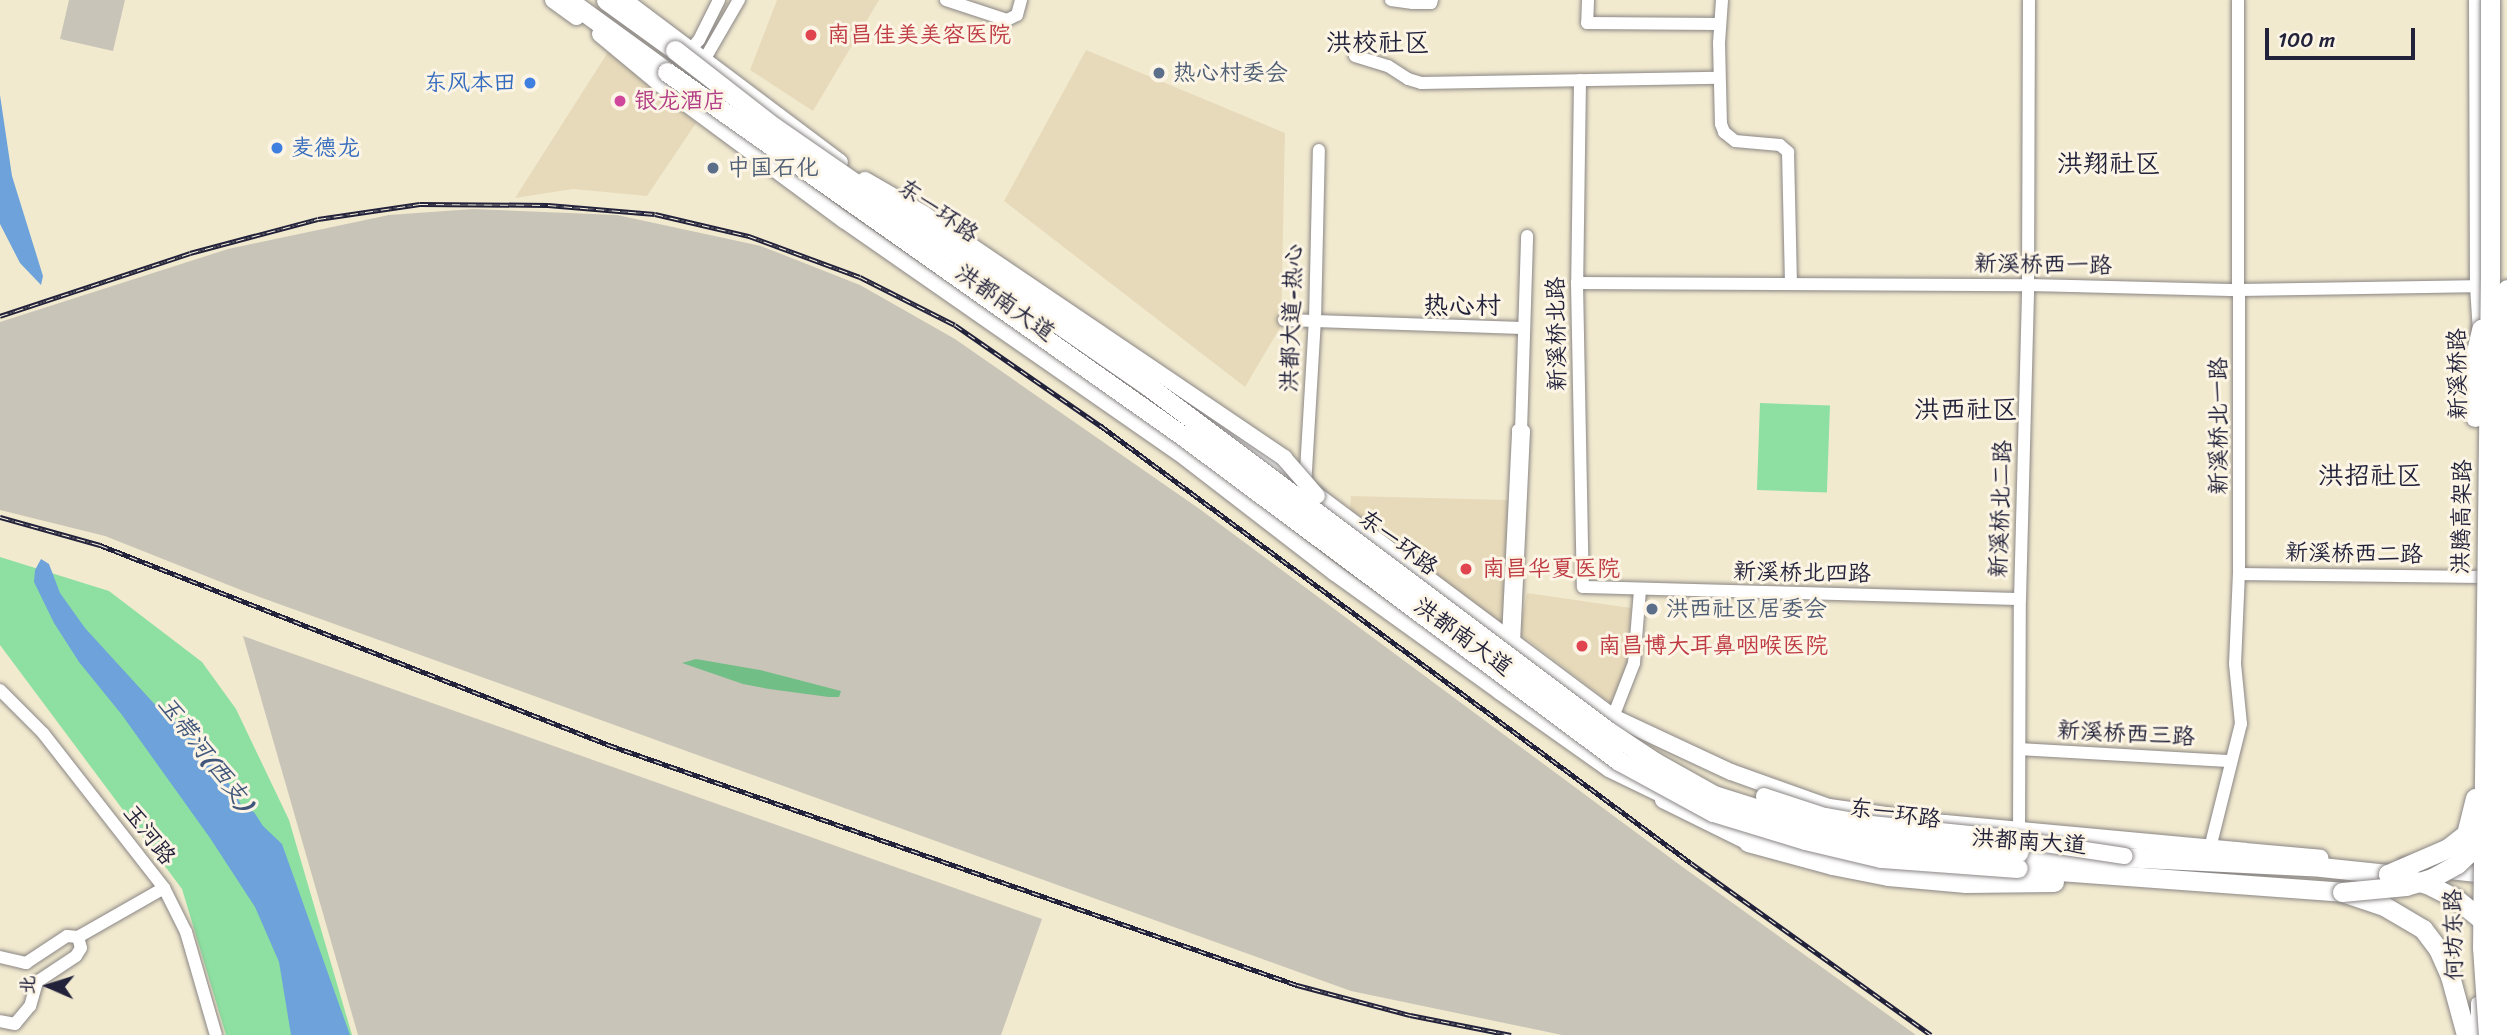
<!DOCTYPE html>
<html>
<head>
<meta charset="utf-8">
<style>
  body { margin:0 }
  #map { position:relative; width:2507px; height:1035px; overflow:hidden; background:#f2eacf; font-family:Sriracha,"LXGW WenKai TC",sans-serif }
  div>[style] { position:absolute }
  .built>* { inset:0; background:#e7daba }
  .industrial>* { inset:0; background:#c8c4b8 }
  .green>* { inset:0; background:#8de0a1; transform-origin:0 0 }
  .forest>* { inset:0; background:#72be87 }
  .water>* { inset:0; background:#6da3da }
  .roads { filter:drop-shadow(0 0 2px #8a8685) drop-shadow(0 0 2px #8a8685) }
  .minor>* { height:12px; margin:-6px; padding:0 6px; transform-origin:6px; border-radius:6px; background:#fff }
  .major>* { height:16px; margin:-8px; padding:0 8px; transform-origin:8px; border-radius:8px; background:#fff }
  .highway>* { height:19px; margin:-9.5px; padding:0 9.5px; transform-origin:9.5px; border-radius:9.5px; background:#fff }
  .rail>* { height:5px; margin-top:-2.5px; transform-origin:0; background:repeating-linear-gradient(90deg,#fcf5e5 0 8px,#22223b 0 16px); box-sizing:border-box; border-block:2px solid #22223b }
  .bridges { filter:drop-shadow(0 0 2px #8a8685) drop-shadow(0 0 2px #8a8685) }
  .major-bridge>* { height:16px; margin:-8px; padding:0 8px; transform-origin:8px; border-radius:8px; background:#fff }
  .highway-bridge>* { height:19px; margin:-9.5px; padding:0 9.5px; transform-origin:9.5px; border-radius:9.5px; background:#fff }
  .dots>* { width:19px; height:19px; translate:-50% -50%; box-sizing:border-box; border:4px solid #fcf5e5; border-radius:50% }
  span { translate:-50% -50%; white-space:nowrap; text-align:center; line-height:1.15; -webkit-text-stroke:6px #fcf5e5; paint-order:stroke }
  .health-label { font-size:23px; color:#be3a42 }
  .left { translate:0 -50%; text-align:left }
  .service-label { font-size:23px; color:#4e5e75 }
  .shop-label { font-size:23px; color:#366cbe }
  .right { translate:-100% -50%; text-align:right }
  .hotel-label { font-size:23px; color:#b23c85 }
  .street-label { font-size:23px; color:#22223b }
  .water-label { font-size:24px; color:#40567b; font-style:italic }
  .quarter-label { font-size:26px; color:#22223b }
  .north { position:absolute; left:14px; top:951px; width:70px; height:70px; -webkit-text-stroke:5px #fcf5e5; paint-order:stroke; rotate:273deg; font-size:19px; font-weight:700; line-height:28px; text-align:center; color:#22223b }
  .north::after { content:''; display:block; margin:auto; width:24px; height:32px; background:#22223b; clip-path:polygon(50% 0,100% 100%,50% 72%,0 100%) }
  .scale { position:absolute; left:2265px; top:28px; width:150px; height:32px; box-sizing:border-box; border:4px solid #22223b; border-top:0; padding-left:9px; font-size:21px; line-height:24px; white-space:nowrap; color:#22223b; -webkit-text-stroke:5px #fcf5e5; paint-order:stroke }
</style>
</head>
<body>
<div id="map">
  <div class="built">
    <i style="clip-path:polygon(777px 0,879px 0,813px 111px,750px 70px)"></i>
    <i style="clip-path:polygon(1086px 50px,1285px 133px,1281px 326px,1245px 387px,1004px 201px)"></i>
    <i style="clip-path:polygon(608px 52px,696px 123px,647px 196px,573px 189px,515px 198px)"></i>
    <i style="clip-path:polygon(1351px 496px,1509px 500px,1503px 627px,1350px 511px)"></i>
    <i style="clip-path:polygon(1527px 593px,1631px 608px,1628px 660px,1613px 705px,1519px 633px)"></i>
  </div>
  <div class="industrial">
    <i style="clip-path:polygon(69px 0,125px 0,113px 51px,60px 39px)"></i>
    <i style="clip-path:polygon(473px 209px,617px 215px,761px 246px,860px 285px,955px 339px,1201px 510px,1684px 868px,1916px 1035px,1562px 1035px,1351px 991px,246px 592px,105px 536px,0 510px,0 322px,228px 249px,389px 215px)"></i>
    <i style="clip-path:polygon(243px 636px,1042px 919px,1001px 1035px,358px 1035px)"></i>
  </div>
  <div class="green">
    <i style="left:1760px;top:403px;width:70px;height:87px;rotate:2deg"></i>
    <i style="clip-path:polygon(0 557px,109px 591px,202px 662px,236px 709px,289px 820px,352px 1035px,226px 1035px,182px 889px,0 645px)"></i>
  </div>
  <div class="forest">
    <i style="clip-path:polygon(696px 659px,760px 670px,841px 691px,839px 697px,829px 697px,769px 689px,743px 684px,682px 663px)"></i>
  </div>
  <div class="water">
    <i style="clip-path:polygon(0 95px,12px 176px,43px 276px,41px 285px,20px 263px,0 224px)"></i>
    <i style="clip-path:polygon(41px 559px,49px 564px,60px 593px,85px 628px,159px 709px,205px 742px,243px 808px,254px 812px,263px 826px,282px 844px,350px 1035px,291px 1035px,279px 962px,255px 907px,210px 838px,122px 715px,79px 662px,54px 623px,34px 582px,35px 570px)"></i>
  </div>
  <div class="roads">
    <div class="minor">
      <i style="left:946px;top:0;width:64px;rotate:18.2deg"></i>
      <i style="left:1007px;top:20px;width:11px;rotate:-27deg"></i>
      <i style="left:1017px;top:15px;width:16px;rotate:-75deg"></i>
      <i style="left:1391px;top:0;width:22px;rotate:8deg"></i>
      <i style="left:1413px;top:3px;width:18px"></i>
      <i style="left:1431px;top:3px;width:3px;rotate:-72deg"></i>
      <i style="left:1588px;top:0;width:23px;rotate:92deg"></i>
      <i style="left:1587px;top:23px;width:133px;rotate:0.4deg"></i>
      <i style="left:1722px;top:0;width:43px;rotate:94deg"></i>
      <i style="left:1719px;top:43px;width:81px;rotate:88.6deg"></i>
      <i style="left:1721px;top:124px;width:9px;rotate:69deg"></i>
      <i style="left:1724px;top:132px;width:14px;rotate:39deg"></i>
      <i style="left:1735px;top:141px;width:45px;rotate:5.1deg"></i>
      <i style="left:1780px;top:145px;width:11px;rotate:41deg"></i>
      <i style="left:1788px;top:152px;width:132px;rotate:88.7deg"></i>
      <i style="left:685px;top:56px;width:21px;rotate:-49deg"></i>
      <i style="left:699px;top:40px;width:45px;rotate:-63.4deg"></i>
      <i style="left:1355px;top:56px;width:34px;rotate:17deg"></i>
      <i style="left:1388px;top:66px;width:24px;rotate:33deg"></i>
      <i style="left:1408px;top:79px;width:14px;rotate:17deg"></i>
      <i style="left:1421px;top:83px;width:298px;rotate:-1deg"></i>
      <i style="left:1580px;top:80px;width:203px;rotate:90.8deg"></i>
      <i style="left:1577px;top:283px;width:304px;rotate:88.9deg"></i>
      <i style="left:1583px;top:587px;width:437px;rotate:1.6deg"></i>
      <i style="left:685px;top:93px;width:108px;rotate:-59.9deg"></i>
      <i style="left:1577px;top:283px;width:451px;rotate:0.3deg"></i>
      <i style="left:2028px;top:285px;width:212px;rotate:1.4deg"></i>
      <i style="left:2240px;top:290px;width:247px;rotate:-0.9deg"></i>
      <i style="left:1284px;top:320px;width:240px;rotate:1.9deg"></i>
      <i style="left:1521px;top:431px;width:195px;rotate:-88.2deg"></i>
      <i style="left:1305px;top:487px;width:166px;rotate:-86.6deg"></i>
      <i style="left:1315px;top:321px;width:171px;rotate:-88.7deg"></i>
      <i style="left:2239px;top:574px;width:243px;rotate:0.7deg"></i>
      <i style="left:2482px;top:577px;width:9px;rotate:21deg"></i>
      <i style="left:1508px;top:638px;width:208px;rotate:-87.2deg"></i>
      <i style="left:1518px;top:430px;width:6px;rotate:9deg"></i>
      <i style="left:1524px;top:431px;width:212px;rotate:92.7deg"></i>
      <i style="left:0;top:690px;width:61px;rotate:45deg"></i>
      <i style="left:43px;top:733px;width:197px;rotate:52deg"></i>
      <i style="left:164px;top:888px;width:49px;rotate:63.4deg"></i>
      <i style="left:186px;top:932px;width:107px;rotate:73.8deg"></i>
      <i style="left:1613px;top:717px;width:58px;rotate:-68.7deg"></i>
      <i style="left:1634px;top:663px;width:73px;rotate:-85.3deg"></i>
      <i style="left:2020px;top:749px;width:211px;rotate:3.3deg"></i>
      <i style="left:2019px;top:838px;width:239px;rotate:-89.8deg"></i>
      <i style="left:2020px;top:599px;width:314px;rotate:-88.5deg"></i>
      <i style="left:2028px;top:285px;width:285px;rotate:-89.8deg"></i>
      <i style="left:2210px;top:848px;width:128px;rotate:-76deg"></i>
      <i style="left:2241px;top:724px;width:60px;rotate:-95.7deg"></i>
      <i style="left:2235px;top:664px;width:90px;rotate:-87.5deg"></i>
      <i style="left:2239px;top:574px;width:574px;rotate:-90.1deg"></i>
      <i style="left:78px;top:937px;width:99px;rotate:-29.7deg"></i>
      <i style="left:0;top:957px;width:27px;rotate:13deg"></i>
      <i style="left:26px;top:963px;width:49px;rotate:-33.4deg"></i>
      <i style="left:67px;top:936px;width:11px;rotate:5deg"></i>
      <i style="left:78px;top:937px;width:11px;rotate:75deg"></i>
      <i style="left:81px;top:948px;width:9px;rotate:122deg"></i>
      <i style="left:76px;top:956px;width:47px;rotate:146.3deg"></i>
      <i style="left:37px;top:982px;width:25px;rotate:106deg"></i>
      <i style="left:30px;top:1006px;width:23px;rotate:130deg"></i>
      <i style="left:15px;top:1024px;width:15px;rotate:-169deg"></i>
      <i style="left:2477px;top:1003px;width:32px;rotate:90deg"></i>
    </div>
    <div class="major">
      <i style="left:553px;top:0;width:29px;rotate:36deg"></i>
      <i style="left:624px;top:0;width:270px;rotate:36.9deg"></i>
      <i style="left:2477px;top:0;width:286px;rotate:89.8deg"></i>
      <i style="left:2478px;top:286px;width:47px;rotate:86.3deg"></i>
      <i style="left:600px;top:34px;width:78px;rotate:39.8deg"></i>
      <i style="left:660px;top:84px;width:229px;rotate:36.5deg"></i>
      <i style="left:844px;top:220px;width:407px;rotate:34.8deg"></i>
      <i style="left:1178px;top:452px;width:198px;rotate:37.6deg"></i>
      <i style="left:1335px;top:573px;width:202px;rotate:35.7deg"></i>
      <i style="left:1499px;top:691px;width:135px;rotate:35.3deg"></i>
      <i style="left:1609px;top:769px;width:73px;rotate:25.9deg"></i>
      <i style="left:1191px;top:407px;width:156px;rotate:35.1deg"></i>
      <i style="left:1319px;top:497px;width:367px;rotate:36.8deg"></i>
      <i style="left:1613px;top:717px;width:130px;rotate:25deg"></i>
      <i style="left:1731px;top:772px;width:104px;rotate:19.7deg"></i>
      <i style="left:1829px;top:807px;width:117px;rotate:7.9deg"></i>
      <i style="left:1945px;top:823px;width:377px;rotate:5.3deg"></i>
      <i style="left:1663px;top:800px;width:95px;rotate:26.3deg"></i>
      <i style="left:2405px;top:866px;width:90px;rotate:6.4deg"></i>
    </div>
    <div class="highway">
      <i style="left:568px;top:0;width:122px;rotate:36deg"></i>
      <i style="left:606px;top:0;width:85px;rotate:35.9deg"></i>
      <i style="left:1748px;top:842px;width:87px;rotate:15.3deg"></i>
      <i style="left:1832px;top:865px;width:57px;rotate:11.1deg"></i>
      <i style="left:1888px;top:876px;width:78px;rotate:5.1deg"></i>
      <i style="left:1966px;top:883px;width:88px;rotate:-0.7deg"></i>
      <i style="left:2019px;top:852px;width:302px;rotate:2.8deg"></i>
      <i style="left:2321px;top:867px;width:67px;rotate:6deg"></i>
      <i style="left:2018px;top:868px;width:325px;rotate:4.2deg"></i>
      <i style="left:2342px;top:892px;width:44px;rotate:18.4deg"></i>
      <i style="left:2384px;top:906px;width:45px;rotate:30.5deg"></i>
      <i style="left:2423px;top:929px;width:25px;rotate:53deg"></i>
      <i style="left:2438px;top:949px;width:30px;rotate:66deg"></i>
      <i style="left:2450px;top:976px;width:61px;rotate:74.8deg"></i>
    </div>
  </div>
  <div class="rail">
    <i style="left:0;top:316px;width:200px;rotate:-18.3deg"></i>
    <i style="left:190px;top:253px;width:132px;rotate:-14.9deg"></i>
    <i style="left:318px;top:219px;width:103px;rotate:-8.4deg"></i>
    <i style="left:420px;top:204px;width:128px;rotate:0.4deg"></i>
    <i style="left:548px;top:205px;width:107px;rotate:4.8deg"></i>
    <i style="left:655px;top:214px;width:97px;rotate:13.2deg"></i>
    <i style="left:749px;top:236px;width:118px;rotate:20.3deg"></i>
    <i style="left:860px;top:277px;width:106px;rotate:26.8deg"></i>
    <i style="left:955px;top:325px;width:178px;rotate:34.7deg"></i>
    <i style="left:1101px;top:426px;width:734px;rotate:36.53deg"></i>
    <i style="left:1691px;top:863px;width:295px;rotate:35.6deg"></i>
    <i style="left:0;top:517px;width:104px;rotate:15.6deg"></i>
    <i style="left:100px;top:545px;width:547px;rotate:21.45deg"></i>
    <i style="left:609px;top:745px;width:729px;rotate:19.23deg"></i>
    <i style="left:1297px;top:985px;width:117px;rotate:14.9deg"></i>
    <i style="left:1410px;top:1015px;width:103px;rotate:11.2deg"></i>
  </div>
  <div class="bridges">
    <div class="major-bridge">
      <i style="left:865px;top:180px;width:68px;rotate:30deg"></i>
      <i style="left:924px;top:214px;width:435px;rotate:34.1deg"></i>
      <i style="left:1284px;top:458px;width:50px;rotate:49deg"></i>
      <i style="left:1764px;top:796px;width:64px;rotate:18.2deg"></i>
      <i style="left:1825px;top:816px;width:47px;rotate:9.9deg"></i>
      <i style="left:1871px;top:824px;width:129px;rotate:5.8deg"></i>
      <i style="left:1999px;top:837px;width:127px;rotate:8.6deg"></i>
    </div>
    <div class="highway-bridge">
      <i style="left:675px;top:50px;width:125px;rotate:37.9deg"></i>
      <i style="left:774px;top:127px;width:455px;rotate:34.7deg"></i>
      <i style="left:1148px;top:386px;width:575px;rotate:36.87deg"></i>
      <i style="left:1608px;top:731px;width:56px;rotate:33.4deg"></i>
      <i style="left:1655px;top:762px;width:68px;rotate:29.2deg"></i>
      <i style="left:1714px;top:795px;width:96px;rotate:17.5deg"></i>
      <i style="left:1806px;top:824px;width:78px;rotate:12.6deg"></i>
      <i style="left:1882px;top:841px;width:137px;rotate:4.6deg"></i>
      <i style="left:667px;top:72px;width:631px;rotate:35.2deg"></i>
      <i style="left:1183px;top:436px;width:544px;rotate:36.7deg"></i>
      <i style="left:1619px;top:761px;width:107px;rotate:28.5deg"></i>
      <i style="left:1713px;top:812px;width:96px;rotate:16.9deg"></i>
      <i style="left:1805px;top:840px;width:78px;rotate:13.3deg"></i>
      <i style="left:1881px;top:858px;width:137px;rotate:4.2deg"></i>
      <i style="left:2475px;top:417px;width:61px;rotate:-90deg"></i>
      <i style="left:2475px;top:356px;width:28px;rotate:-77deg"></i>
      <i style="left:2388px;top:874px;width:40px;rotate:14.4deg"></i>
      <i style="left:2427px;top:884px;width:31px;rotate:27deg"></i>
      <i style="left:2455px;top:898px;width:35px;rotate:39deg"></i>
      <i style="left:2482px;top:920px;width:8px;rotate:60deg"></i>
      <i style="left:2388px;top:874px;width:65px;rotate:-23.4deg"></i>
      <i style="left:2448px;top:848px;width:23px;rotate:-38deg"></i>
      <i style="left:2466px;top:834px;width:37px;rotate:-76deg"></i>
      <i style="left:2342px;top:892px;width:64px;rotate:-5.4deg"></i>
      <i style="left:2406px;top:886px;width:27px;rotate:-17deg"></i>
      <i style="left:2432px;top:878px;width:29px;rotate:-29deg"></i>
      <i style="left:2457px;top:864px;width:23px;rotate:-43deg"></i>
      <i style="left:2474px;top:848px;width:17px;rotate:-62deg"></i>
      <i style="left:2488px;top:1035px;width:88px;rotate:-93.9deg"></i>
      <i style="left:2482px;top:947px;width:671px;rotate:-89.32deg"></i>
      <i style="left:2490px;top:276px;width:276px;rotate:-90deg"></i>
      <i style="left:2505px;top:1035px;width:100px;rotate:-94.6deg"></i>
      <i style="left:2497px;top:935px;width:646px;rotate:-89.11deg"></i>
    </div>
  </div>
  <div class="dots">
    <i style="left:811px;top:35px;background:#e0444e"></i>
    <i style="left:1159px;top:73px;background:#5c6f8a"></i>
    <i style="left:530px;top:83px;background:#3f7fe0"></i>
    <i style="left:620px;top:101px;background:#d1479c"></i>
    <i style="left:277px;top:148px;background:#3f7fe0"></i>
    <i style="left:713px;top:168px;background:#5c6f8a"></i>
    <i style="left:1466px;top:569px;background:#e0444e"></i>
    <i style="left:1652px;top:609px;background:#5c6f8a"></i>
    <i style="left:1582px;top:646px;background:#e0444e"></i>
  </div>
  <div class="health-label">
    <span class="left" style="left:827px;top:35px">南昌佳美美容医院</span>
    <span class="left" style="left:1482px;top:569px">南昌华夏医院</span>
    <span class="left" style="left:1598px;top:646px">南昌博大耳鼻咽喉医院</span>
  </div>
  <div class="service-label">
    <span class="left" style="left:1173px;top:73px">热心村委会</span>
    <span class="left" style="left:727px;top:168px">中国石化</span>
    <span class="left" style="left:1666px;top:609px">洪西社区居委会</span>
  </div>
  <div class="shop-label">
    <span class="right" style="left:516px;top:83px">东风本田</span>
    <span class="left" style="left:291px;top:148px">麦德龙</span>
  </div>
  <div class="hotel-label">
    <span class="left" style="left:634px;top:101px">银龙酒店</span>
  </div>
  <div class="street-label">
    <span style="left:938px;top:211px;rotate:35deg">东一环路</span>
    <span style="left:2043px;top:265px;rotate:1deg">新溪桥西一路</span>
    <span style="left:1005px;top:303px;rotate:35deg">洪都南大道</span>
    <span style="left:1292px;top:318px;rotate:-88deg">洪都大道-热心</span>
    <span style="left:1557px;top:334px;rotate:-91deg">新溪桥北路</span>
    <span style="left:2458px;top:374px;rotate:-91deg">新溪桥路</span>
    <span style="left:2219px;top:426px;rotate:-90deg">新溪桥北一路</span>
    <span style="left:2001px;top:509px;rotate:-88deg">新溪桥北二路</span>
    <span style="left:2462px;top:517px;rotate:-89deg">洪腾高架路</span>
    <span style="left:1398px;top:543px;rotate:37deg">东一环路</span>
    <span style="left:2354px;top:554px;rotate:1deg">新溪桥西二路</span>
    <span style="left:1802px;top:573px;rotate:1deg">新溪桥北四路</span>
    <span style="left:1463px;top:637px;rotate:36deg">洪都南大道</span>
    <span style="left:2126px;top:734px;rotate:3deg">新溪桥西三路</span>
    <span style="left:1895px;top:814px;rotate:8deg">东一环路</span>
    <span style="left:149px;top:835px;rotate:52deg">玉河路</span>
    <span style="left:2029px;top:842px;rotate:4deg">洪都南大道</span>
    <span style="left:2454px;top:935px;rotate:-91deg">何坊东路</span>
  </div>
  <div class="water-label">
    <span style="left:205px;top:753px;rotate:52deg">玉带河(西支)</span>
  </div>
  <div class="quarter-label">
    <span style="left:1378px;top:43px">洪校社区</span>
    <span style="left:2109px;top:164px">洪翔社区</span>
    <span style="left:1462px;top:306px">热心村</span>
    <span style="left:1966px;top:410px">洪西社区</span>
    <span style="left:2370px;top:476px">洪招社区</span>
  </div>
  <div class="north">北</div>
  <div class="scale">100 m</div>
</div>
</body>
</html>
